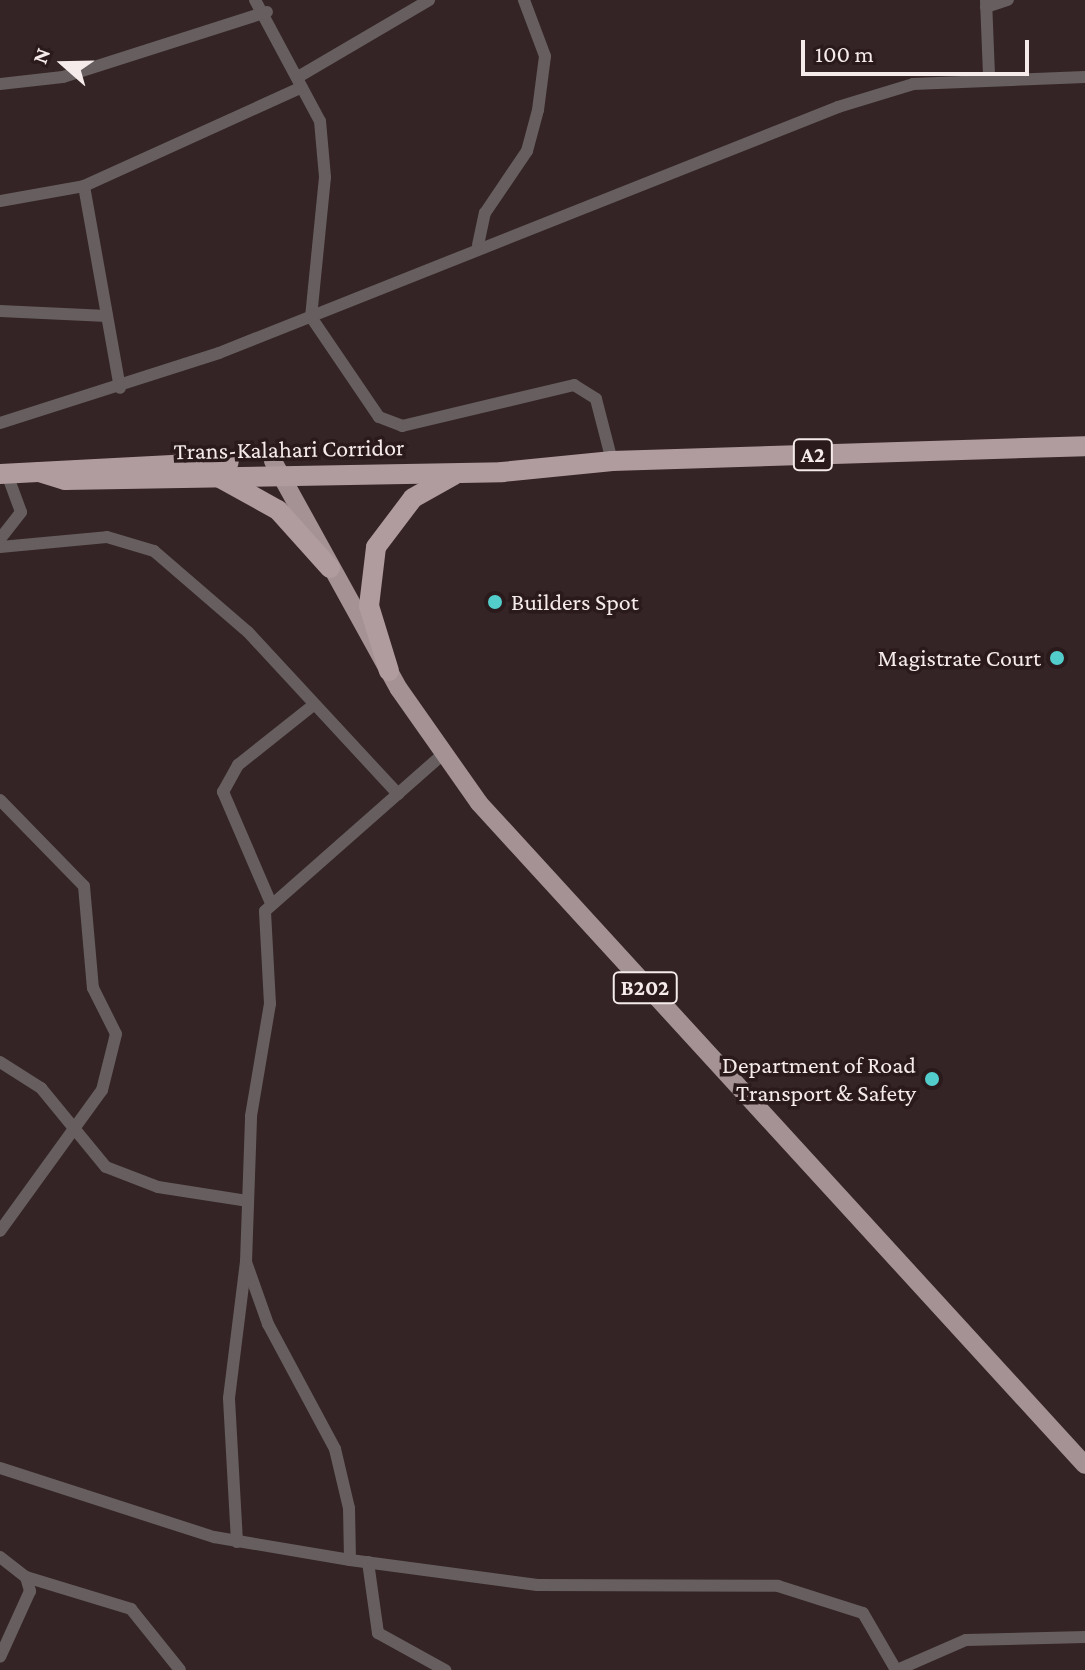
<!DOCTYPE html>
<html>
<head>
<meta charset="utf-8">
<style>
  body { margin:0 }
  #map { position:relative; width:1085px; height:1670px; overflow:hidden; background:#342425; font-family:"Crimson Pro",serif }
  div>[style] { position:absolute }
  .minor>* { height:12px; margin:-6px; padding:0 6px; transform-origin:6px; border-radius:6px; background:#675e5f }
  .primary>* { height:18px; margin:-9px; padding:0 9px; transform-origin:9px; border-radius:9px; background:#a49294 }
  .trunk>* { height:20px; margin:-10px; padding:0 10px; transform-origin:10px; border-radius:10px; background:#b09c9e }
  .dots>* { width:22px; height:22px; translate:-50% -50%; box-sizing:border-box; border:4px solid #2a1a1c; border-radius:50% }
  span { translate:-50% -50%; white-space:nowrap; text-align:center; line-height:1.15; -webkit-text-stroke:7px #2a1a1c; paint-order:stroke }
  .shield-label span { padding:2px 6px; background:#2a1a1c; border:2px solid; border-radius:6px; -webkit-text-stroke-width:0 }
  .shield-label { font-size:22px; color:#f6ebeb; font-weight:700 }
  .street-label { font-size:24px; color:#f6ebeb }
  .poi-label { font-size:24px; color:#f6ebeb }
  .left { translate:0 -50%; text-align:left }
  .right { translate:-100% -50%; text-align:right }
  .north { position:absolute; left:24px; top:24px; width:80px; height:80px; -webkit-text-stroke:6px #2a1a1c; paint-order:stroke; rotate:290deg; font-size:22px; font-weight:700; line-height:32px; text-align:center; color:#f6ebeb }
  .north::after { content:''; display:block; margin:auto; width:28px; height:36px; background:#f6ebeb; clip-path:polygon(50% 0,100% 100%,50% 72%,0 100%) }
  .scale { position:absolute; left:801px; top:40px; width:228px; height:36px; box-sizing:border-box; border:4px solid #f6ebeb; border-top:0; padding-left:10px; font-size:24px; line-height:28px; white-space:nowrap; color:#f6ebeb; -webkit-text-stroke:6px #2a1a1c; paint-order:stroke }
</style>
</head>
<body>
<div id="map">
  <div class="minor">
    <i style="left:255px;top:0;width:137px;rotate:61.8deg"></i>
    <i style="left:320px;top:121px;width:56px;rotate:84.9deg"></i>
    <i style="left:325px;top:177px;width:141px;rotate:95.7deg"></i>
    <i style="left:311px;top:317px;width:121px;rotate:55.8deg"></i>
    <i style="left:379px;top:417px;width:25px;rotate:21deg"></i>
    <i style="left:402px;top:426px;width:177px;rotate:-13.4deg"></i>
    <i style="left:574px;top:385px;width:26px;rotate:32deg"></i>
    <i style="left:596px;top:399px;width:64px;rotate:75.5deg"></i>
    <i style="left:986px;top:0;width:76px;rotate:87.7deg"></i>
    <i style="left:986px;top:7px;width:23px;rotate:-18deg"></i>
    <i style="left:298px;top:77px;width:152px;rotate:-30.4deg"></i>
    <i style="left:0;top:84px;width:63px;rotate:-6.3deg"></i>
    <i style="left:63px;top:77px;width:214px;rotate:-17.7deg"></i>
    <i style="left:84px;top:186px;width:205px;rotate:79.9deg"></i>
    <i style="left:0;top:201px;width:85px;rotate:-10.1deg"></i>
    <i style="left:84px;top:186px;width:239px;rotate:-24.4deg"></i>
    <i style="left:478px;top:245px;width:33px;rotate:-78deg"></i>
    <i style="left:485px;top:213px;width:75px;rotate:-55.9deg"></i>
    <i style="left:527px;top:151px;width:42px;rotate:-75deg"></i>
    <i style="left:538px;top:110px;width:54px;rotate:-82.6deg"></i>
    <i style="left:545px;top:56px;width:60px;rotate:-110.6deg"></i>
    <i style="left:0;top:311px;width:107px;rotate:2.7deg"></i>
    <i style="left:0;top:423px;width:230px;rotate:-17.7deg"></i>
    <i style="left:219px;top:353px;width:666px;rotate:-21.67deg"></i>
    <i style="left:838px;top:107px;width:78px;rotate:-17deg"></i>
    <i style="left:913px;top:84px;width:172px;rotate:-2.3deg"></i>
    <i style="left:0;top:539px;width:34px;rotate:-52deg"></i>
    <i style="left:21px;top:512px;width:40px;rotate:-110.2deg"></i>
    <i style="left:0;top:547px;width:107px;rotate:-5.3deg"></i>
    <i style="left:107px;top:537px;width:49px;rotate:16.6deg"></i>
    <i style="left:154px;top:551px;width:124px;rotate:40.8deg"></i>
    <i style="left:248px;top:632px;width:221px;rotate:47.2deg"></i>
    <i style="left:0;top:800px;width:120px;rotate:45.7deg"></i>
    <i style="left:84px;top:886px;width:102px;rotate:85deg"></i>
    <i style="left:93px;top:988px;width:51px;rotate:63.4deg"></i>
    <i style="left:116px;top:1034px;width:58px;rotate:104deg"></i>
    <i style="left:102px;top:1090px;width:174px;rotate:125.9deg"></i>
    <i style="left:270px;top:901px;width:119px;rotate:-113.3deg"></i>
    <i style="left:223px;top:792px;width:31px;rotate:-61deg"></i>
    <i style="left:238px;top:765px;width:93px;rotate:-38.5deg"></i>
    <i style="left:0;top:1062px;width:49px;rotate:32.4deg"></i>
    <i style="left:41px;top:1088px;width:102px;rotate:50.6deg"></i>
    <i style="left:106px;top:1167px;width:56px;rotate:21deg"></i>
    <i style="left:158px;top:1187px;width:90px;rotate:8.9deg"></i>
    <i style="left:246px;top:1262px;width:66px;rotate:70.5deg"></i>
    <i style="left:268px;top:1324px;width:142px;rotate:61.8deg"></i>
    <i style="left:335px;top:1449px;width:61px;rotate:76.7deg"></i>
    <i style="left:349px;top:1508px;width:52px;rotate:88.9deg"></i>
    <i style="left:0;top:1468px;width:225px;rotate:17.9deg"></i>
    <i style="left:214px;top:1537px;width:138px;rotate:9.6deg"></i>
    <i style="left:350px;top:1560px;width:189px;rotate:7.6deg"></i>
    <i style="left:537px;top:1585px;width:241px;rotate:0.2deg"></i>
    <i style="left:778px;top:1586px;width:89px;rotate:17.6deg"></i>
    <i style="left:863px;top:1613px;width:66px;rotate:59.9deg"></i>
    <i style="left:237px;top:1542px;width:144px;rotate:-93.2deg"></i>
    <i style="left:229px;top:1398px;width:137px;rotate:-82.9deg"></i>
    <i style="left:246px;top:1262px;width:146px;rotate:-88deg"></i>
    <i style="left:251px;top:1116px;width:114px;rotate:-80.4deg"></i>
    <i style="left:270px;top:1004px;width:93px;rotate:-93.1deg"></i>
    <i style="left:265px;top:911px;width:236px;rotate:-41.4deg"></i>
    <i style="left:0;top:1557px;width:33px;rotate:38deg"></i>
    <i style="left:26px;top:1577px;width:15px;rotate:74deg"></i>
    <i style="left:30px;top:1591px;width:72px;rotate:114.4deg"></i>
    <i style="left:368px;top:1562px;width:72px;rotate:82deg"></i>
    <i style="left:378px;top:1633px;width:77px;rotate:28.9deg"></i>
    <i style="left:26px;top:1577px;width:110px;rotate:16.9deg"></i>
    <i style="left:131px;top:1609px;width:78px;rotate:51.2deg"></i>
    <i style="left:897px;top:1670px;width:75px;rotate:-23.5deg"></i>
    <i style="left:966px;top:1640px;width:119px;rotate:-1.4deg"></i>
  </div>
  <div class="primary">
    <i style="left:273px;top:461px;width:260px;rotate:61.1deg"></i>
    <i style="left:399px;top:689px;width:139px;rotate:54.9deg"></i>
    <i style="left:479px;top:803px;width:897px;rotate:47.53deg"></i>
  </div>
  <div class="trunk">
    <i style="left:39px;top:472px;width:27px;rotate:17deg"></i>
    <i style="left:65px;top:480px;width:437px;rotate:-1deg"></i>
    <i style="left:502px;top:472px;width:111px;rotate:-5.7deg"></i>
    <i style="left:612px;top:461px;width:473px;rotate:-1.8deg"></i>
    <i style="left:0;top:474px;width:229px;rotate:-3deg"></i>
    <i style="left:220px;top:478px;width:66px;rotate:28.9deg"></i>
    <i style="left:278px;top:510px;width:78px;rotate:48.1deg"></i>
    <i style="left:389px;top:671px;width:68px;rotate:-107.1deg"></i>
    <i style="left:369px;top:606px;width:59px;rotate:-83.2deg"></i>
    <i style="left:376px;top:547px;width:61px;rotate:-52.9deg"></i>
    <i style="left:413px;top:498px;width:47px;rotate:-29.3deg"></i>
  </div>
  <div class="dots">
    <i style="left:495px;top:602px;background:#53cdcb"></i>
    <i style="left:1057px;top:658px;background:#53cdcb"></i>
    <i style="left:932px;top:1079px;background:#53cdcb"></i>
  </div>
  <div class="shield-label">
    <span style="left:813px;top:455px">A2</span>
    <span style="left:645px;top:988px">B202</span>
  </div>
  <div class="street-label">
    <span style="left:289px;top:449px;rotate:-1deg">Trans-Kalahari Corridor</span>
  </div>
  <div class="poi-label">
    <span class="left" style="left:511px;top:602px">Builders Spot</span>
    <span class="right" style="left:1041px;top:658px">Magistrate Court</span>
    <span class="right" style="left:916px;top:1079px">Department of Road<br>Transport &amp; Safety</span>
  </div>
  <div class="north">N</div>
  <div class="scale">100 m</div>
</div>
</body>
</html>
